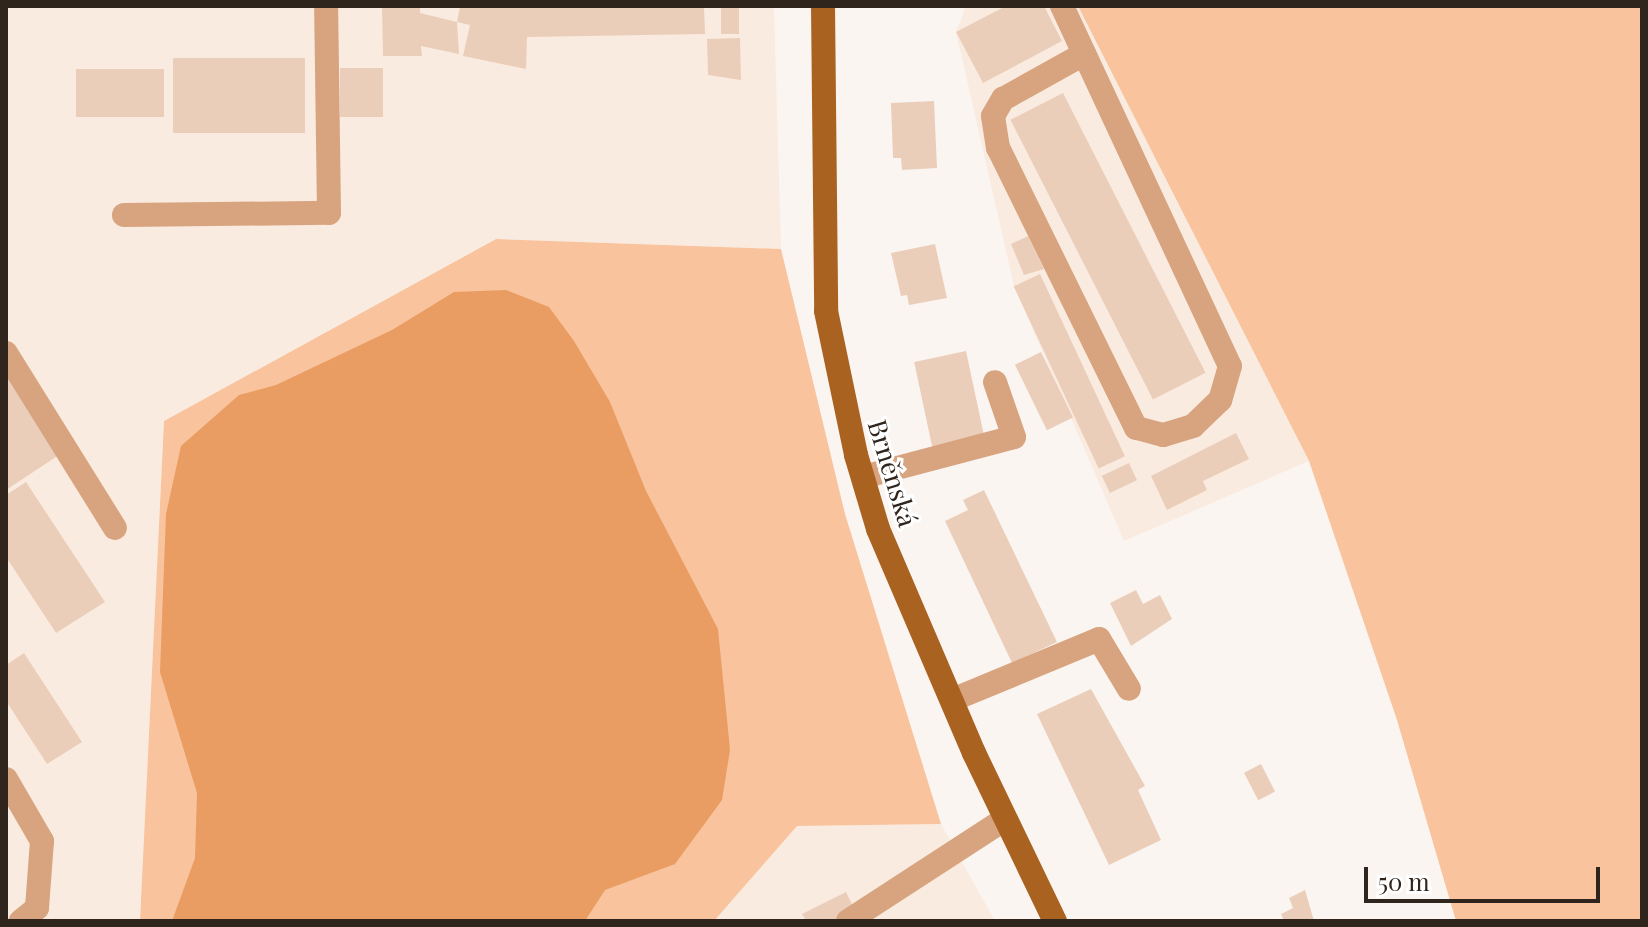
<!DOCTYPE html>
<html>
<head>
<meta charset="utf-8">
<style>
  body { margin:0 }
  #map { position:relative; width:1648px; height:927px; overflow:hidden; background:#fbf5f1; font-family:"Playfair Display",serif }
  div>[style] { position:absolute }
  .built>* { inset:0; background:#faebe0 }
  .green>* { inset:0; background:#f8c39d }
  .water>* { inset:0; background:#e99d62 }
  .building>* { inset:0; background:#ebceb9; transform-origin:0 0 }
  .minor>* { height:24px; margin:-12px; padding:0 12px; transform-origin:12px; border-radius:12px; background:#d8a47f }
  .major>* { height:24px; margin:-12px; padding:0 12px; transform-origin:12px; border-radius:12px; background:#aa6221 }
  span { translate:-50% -50%; white-space:nowrap; text-align:center; line-height:1.15; -webkit-text-stroke:6px #fff; paint-order:stroke }
  .street-label { font-size:26px; color:#30251d }
  .frame { position:absolute; inset:0; border:8px solid #30251d; pointer-events:none }
  .scale { position:absolute; left:1364px; top:867px; width:236px; height:36px; box-sizing:border-box; border:4px solid #30251d; border-top:0; padding-left:10px; font-size:24px; line-height:28px; white-space:nowrap; color:#30251d; -webkit-text-stroke:6px #fff; paint-order:stroke }
</style>
</head>
<body>
<div id="map">
  <div class="built">
    <i style="clip-path:polygon(6px 6px,774px 6px,781px 249px,495px 239px,164px 421px,140px 921px,6px 921px)"></i>
    <i style="clip-path:polygon(966px 6px,1078px 6px,1309px 461px,1124px 541px,1014px 286px,956px 32px)"></i>
    <i style="clip-path:polygon(941px 824px,995px 921px,714px 921px,797px 826px)"></i>
  </div>
  <div class="green">
    <i style="clip-path:polygon(1078px 6px,1642px 6px,1642px 921px,1456px 921px,1397px 720px,1309px 461px)"></i>
    <i style="clip-path:polygon(496px 239px,781px 249px,845px 514px,941px 824px,797px 826px,714px 921px,140px 921px,164px 421px)"></i>
  </div>
  <div class="water">
    <i style="clip-path:polygon(506px 290px,549px 307px,574px 341px,610px 402px,646px 491px,718px 629px,730px 750px,722px 800px,675px 864px,605px 890px,585px 921px,172px 921px,195px 858px,197px 793px,160px 672px,166px 514px,181px 446px,239px 395px,276px 385px,392px 330px,454px 292px)"></i>
  </div>
  <div class="building">
    <i style="clip-path:polygon(382px 6px,420px 6px,420px 13px,457px 22px,459px 54px,421px 46px,422px 56px,383px 56px)"></i>
    <i style="clip-path:polygon(460px 6px,704px 6px,705px 34px,527px 37px,526px 69px,463px 56px,470px 25px,457px 22px)"></i>
    <i style="left:721px;top:6px;width:18px;height:28px"></i>
    <i style="clip-path:polygon(1006px 6px,1044px 6px,1062px 41px,983px 83px,956px 32px)"></i>
    <i style="clip-path:polygon(740px 38px,741px 80px,708px 75px,707px 39px)"></i>
    <i style="left:173px;top:58px;width:132px;height:75px"></i>
    <i style="left:340px;top:68px;width:43px;height:49px"></i>
    <i style="left:76px;top:69px;width:88px;height:48px"></i>
    <i style="left:1063px;top:93px;width:314px;height:59px;rotate:63deg"></i>
    <i style="clip-path:polygon(934px 101px,937px 168px,902px 170px,901px 158px,893px 158px,891px 103px)"></i>
    <i style="clip-path:polygon(1028px 236px,1044px 269px,1024px 275px,1011px 244px)"></i>
    <i style="clip-path:polygon(935px 244px,947px 298px,909px 305px,907px 295px,901px 296px,891px 253px)"></i>
    <i style="left:1040px;top:274px;width:201px;height:29px;rotate:65deg"></i>
    <i style="left:966px;top:351px;width:87px;height:53px;rotate:78deg"></i>
    <i style="left:1041px;top:352px;width:73px;height:29px;rotate:64deg"></i>
    <i style="clip-path:polygon(6px 370px,62px 453px,6px 490px)"></i>
    <i style="clip-path:polygon(1236px 433px,1249px 459px,1203px 481px,1207px 490px,1167px 510px,1151px 476px)"></i>
    <i style="left:1129px;top:463px;width:19px;height:30px;rotate:65deg"></i>
    <i style="clip-path:polygon(26px 482px,105px 602px,56px 633px,6px 557px,6px 495px)"></i>
    <i style="clip-path:polygon(984px 490px,1057px 642px,1012px 663px,945px 521px,968px 510px,963px 500px)"></i>
    <i style="clip-path:polygon(1136px 590px,1143px 604px,1160px 595px,1172px 619px,1131px 646px,1110px 603px)"></i>
    <i style="clip-path:polygon(24px 653px,82px 742px,47px 764px,6px 701px,6px 665px)"></i>
    <i style="clip-path:polygon(1091px 689px,1145px 786px,1138px 790px,1161px 840px,1109px 865px,1037px 714px)"></i>
    <i style="left:1261px;top:764px;width:31px;height:19px;rotate:63deg"></i>
    <i style="clip-path:polygon(1305px 890px,1314px 921px,1284px 921px,1281px 914px,1293px 908px,1289px 898px)"></i>
    <i style="clip-path:polygon(846px 892px,860px 921px,806px 921px,802px 914px)"></i>
  </div>
  <div class="minor">
    <i style="left:1062px;top:6px;width:397px;rotate:65deg"></i>
    <i style="left:1230px;top:366px;width:35px;rotate:106deg"></i>
    <i style="left:1220px;top:400px;width:37px;rotate:136deg"></i>
    <i style="left:1193px;top:426px;width:31px;rotate:163deg"></i>
    <i style="left:1163px;top:435px;width:28px;rotate:-165deg"></i>
    <i style="left:1136px;top:428px;width:312px;rotate:-116.2deg"></i>
    <i style="left:998px;top:148px;width:32px;rotate:-99deg"></i>
    <i style="left:993px;top:116px;width:20px;rotate:-60deg"></i>
    <i style="left:1003px;top:99px;width:93px;rotate:-29.1deg"></i>
    <i style="left:124px;top:215px;width:205px;rotate:-0.6deg"></i>
    <i style="left:329px;top:213px;width:207px;rotate:-90.8deg"></i>
    <i style="left:6px;top:353px;width:206px;rotate:58.1deg"></i>
    <i style="left:863px;top:477px;width:156px;rotate:-14.8deg"></i>
    <i style="left:1014px;top:437px;width:58px;rotate:-109.1deg"></i>
    <i style="left:952px;top:700px;width:159px;rotate:-22.5deg"></i>
    <i style="left:1099px;top:639px;width:58px;rotate:59deg"></i>
    <i style="left:6px;top:779px;width:72px;rotate:59.9deg"></i>
    <i style="left:42px;top:841px;width:67px;rotate:94.3deg"></i>
    <i style="left:37px;top:908px;width:21px;rotate:141deg"></i>
    <i style="left:848px;top:921px;width:187px;rotate:-33deg"></i>
  </div>
  <div class="major">
    <i style="left:823px;top:6px;width:305px;rotate:89.4deg"></i>
    <i style="left:826px;top:311px;width:147px;rotate:78.2deg"></i>
    <i style="left:856px;top:455px;width:77px;rotate:73.4deg"></i>
    <i style="left:878px;top:529px;width:244px;rotate:66.8deg"></i>
    <i style="left:974px;top:753px;width:187px;rotate:64.3deg"></i>
  </div>
  <div class="street-label">
    <span style="left:893px;top:473px;rotate:73deg">Brněnská</span>
  </div>
  <div class="frame"></div>
  <div class="scale">50 m</div>
</div>
</body>
</html>
